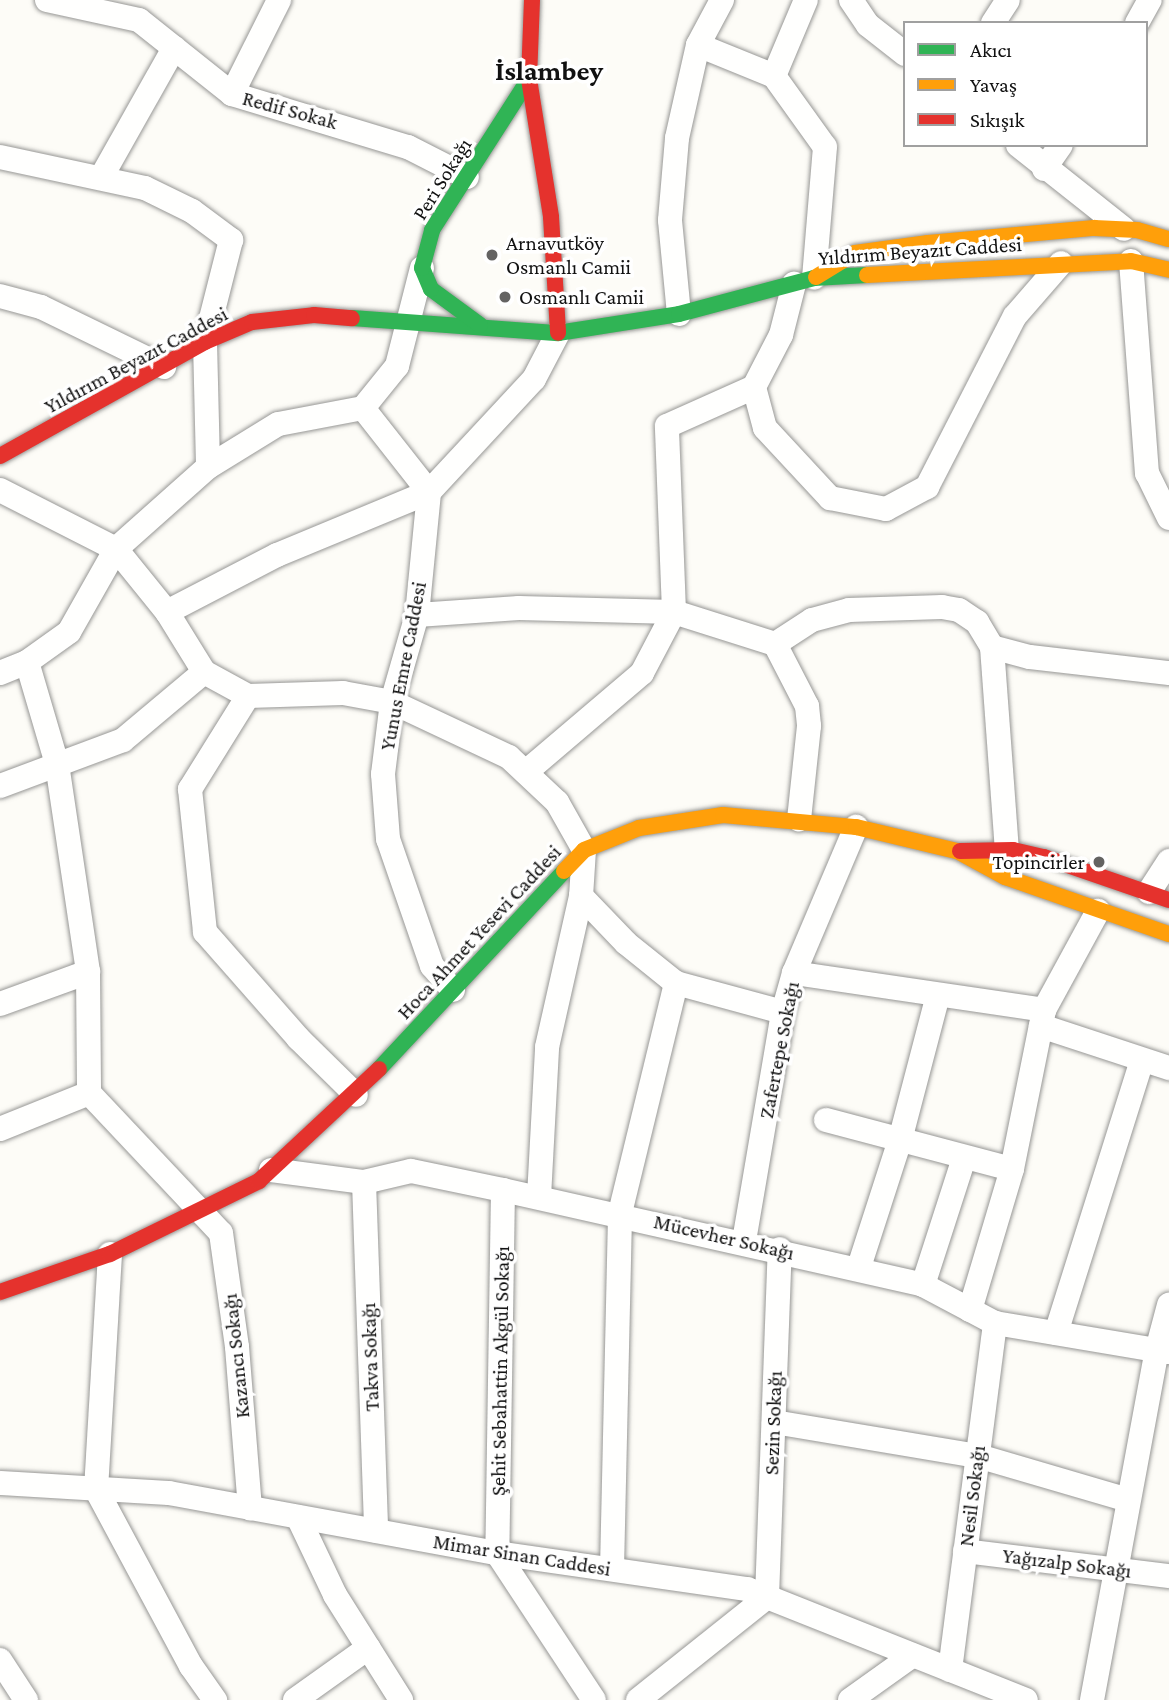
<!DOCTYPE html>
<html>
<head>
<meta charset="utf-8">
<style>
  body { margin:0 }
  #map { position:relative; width:1169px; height:1700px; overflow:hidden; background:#fdfcf7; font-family:"Crimson Pro",serif }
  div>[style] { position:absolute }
  .roads { filter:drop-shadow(0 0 2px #979795) drop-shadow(0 0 2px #979795) }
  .street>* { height:24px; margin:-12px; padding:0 12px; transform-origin:12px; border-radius:12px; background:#fffffe }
  .fast>* { height:16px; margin:-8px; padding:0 8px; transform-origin:8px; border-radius:8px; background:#30b455 }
  .slow>* { height:16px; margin:-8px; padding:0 8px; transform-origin:8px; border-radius:8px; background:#ff9f0a }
  .jam>* { height:16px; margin:-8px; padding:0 8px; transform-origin:8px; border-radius:8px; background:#e5322d }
  .dots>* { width:19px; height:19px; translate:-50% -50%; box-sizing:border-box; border:4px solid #fff; border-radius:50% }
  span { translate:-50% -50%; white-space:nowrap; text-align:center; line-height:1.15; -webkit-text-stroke:7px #fff; paint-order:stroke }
  .street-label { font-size:21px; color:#111 }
  .poi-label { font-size:21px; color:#111 }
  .left { translate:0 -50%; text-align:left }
  .right { translate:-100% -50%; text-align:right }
  .district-label { font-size:28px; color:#111; font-weight:700 }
  .legend { position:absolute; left:903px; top:21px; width:245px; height:126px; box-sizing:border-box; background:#fff; border:2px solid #a0a0a0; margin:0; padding:9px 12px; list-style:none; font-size:21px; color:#111 }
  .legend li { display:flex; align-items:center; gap:14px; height:35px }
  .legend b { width:35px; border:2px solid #a0a0a0 }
</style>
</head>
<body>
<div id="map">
  <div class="roads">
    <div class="street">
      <i style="left:47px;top:0;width:94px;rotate:12.3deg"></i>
      <i style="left:139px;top:20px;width:119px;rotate:38.5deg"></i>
      <i style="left:232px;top:94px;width:184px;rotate:16.8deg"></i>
      <i style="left:408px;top:147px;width:66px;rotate:27deg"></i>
      <i style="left:851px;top:0;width:30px;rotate:56deg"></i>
      <i style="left:868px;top:25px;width:47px;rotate:38.1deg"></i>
      <i style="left:993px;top:23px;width:27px;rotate:-57deg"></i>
      <i style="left:1137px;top:23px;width:26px;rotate:-61deg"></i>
      <i style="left:698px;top:45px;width:82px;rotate:22.2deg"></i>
      <i style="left:774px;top:76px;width:87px;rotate:54.3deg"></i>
      <i style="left:825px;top:147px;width:131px;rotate:94.8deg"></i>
      <i style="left:774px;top:76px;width:82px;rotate:-67.2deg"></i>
      <i style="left:232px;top:94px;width:105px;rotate:-63.4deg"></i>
      <i style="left:1018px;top:145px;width:135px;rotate:38.4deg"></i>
      <i style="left:0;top:157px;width:148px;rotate:12.1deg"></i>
      <i style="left:145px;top:188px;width:52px;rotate:26.1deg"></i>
      <i style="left:192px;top:211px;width:49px;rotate:36.6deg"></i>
      <i style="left:231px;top:240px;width:105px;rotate:104.3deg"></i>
      <i style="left:205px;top:342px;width:125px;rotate:88.6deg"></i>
      <i style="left:1044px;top:169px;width:29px;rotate:-55deg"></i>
      <i style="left:102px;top:176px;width:147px;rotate:-60.6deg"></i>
      <i style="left:1131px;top:261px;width:213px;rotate:85.7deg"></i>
      <i style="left:1147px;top:473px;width:50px;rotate:63.9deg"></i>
      <i style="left:0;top:296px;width:42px;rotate:15deg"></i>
      <i style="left:41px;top:307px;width:137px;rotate:26deg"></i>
      <i style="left:679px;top:314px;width:94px;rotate:-95.5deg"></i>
      <i style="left:670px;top:220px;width:82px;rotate:-85.1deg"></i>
      <i style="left:677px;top:138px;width:95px;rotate:-77.3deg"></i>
      <i style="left:698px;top:45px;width:51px;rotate:-61.9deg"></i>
      <i style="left:754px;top:387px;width:42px;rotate:75deg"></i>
      <i style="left:765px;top:428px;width:96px;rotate:47.1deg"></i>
      <i style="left:830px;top:498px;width:57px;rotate:11.1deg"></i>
      <i style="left:886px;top:509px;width:47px;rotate:-28.2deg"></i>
      <i style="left:927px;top:487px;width:192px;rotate:-62.8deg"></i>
      <i style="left:1015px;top:316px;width:70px;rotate:-49deg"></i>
      <i style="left:363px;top:408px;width:54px;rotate:-51deg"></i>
      <i style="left:397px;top:366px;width:101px;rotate:-75.7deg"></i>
      <i style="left:0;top:490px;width:130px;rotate:27deg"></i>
      <i style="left:116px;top:549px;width:81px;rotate:51deg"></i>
      <i style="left:167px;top:612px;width:70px;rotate:58.3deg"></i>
      <i style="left:204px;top:672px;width:50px;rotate:28.6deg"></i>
      <i style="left:248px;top:696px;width:95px;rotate:-1.8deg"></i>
      <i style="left:343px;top:693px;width:50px;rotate:10.4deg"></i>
      <i style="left:392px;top:702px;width:129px;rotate:25.2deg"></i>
      <i style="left:509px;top:757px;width:66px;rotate:43.2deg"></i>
      <i style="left:557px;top:802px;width:55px;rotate:60.6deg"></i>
      <i style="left:584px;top:850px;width:46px;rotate:93.7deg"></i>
      <i style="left:581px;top:896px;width:65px;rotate:46.2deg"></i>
      <i style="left:626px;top:943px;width:64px;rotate:38.7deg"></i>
      <i style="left:676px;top:983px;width:111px;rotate:15.2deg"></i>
      <i style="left:167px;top:612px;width:124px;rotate:-27.4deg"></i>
      <i style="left:277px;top:555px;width:165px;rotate:-22.5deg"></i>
      <i style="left:429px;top:492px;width:107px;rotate:-128.2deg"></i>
      <i style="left:363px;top:408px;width:86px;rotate:169.3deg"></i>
      <i style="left:278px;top:424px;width:82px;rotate:148.4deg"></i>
      <i style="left:208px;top:467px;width:123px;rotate:138.3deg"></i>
      <i style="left:116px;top:549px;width:95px;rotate:119.5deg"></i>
      <i style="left:69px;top:632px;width:52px;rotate:144.5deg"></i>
      <i style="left:27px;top:662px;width:106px;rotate:73.6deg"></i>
      <i style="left:57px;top:764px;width:210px;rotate:81.5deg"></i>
      <i style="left:88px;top:972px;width:121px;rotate:89.5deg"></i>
      <i style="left:89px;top:1093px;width:192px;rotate:46.7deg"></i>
      <i style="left:221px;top:1233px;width:115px;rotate:82deg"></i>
      <i style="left:237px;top:1347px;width:162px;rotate:85.4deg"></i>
      <i style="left:417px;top:615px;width:102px;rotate:-3.9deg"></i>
      <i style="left:519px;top:608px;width:155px;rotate:1.5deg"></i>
      <i style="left:674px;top:612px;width:106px;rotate:17.6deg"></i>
      <i style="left:775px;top:644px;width:70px;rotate:62.7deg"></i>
      <i style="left:807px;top:706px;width:20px;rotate:84deg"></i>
      <i style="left:809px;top:726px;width:94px;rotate:96.1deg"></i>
      <i style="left:775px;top:644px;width:44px;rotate:-33deg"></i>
      <i style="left:812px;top:620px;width:38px;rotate:-15deg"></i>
      <i style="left:849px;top:610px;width:93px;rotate:-1.8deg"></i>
      <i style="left:942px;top:607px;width:17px;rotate:10deg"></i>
      <i style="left:959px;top:610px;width:22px;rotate:34deg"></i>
      <i style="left:977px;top:622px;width:29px;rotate:59deg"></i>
      <i style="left:992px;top:647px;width:39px;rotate:15deg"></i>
      <i style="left:1030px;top:657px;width:140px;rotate:6.6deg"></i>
      <i style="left:992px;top:647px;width:205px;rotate:85.8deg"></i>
      <i style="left:0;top:673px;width:29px;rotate:-22deg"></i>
      <i style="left:248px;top:696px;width:110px;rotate:121.9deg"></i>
      <i style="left:190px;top:789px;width:144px;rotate:84deg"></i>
      <i style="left:205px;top:932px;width:141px;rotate:48.7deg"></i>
      <i style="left:298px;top:1038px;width:81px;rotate:44.5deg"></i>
      <i style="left:527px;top:771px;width:151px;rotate:-40.4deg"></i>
      <i style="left:642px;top:673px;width:69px;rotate:-62.3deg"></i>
      <i style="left:674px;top:612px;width:186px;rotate:-92.2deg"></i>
      <i style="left:667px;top:426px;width:95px;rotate:-24.1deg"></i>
      <i style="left:754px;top:387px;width:59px;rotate:-62.6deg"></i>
      <i style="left:781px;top:335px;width:53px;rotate:-75.7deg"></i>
      <i style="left:0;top:786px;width:131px;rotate:-20.5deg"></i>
      <i style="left:123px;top:740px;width:106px;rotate:-40deg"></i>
      <i style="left:1149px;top:892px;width:37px;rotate:-57deg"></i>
      <i style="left:794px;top:973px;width:253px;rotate:8.4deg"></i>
      <i style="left:453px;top:990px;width:32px;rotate:-131deg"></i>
      <i style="left:432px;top:966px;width:134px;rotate:-109.1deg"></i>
      <i style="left:388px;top:839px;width:65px;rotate:-94.4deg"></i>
      <i style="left:383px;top:774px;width:73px;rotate:-82.9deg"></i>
      <i style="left:392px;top:702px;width:91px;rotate:-74deg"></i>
      <i style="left:417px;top:615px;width:124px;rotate:-84.4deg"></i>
      <i style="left:429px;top:492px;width:154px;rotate:-47.1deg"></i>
      <i style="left:534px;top:379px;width:52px;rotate:-62.4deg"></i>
      <i style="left:0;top:1004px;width:94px;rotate:-20deg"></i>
      <i style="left:1041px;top:1026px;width:135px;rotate:18.2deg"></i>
      <i style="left:826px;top:1120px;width:192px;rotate:14.8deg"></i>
      <i style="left:0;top:1129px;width:96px;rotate:-22deg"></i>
      <i style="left:271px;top:1170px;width:94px;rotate:7.4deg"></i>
      <i style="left:364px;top:1182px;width:48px;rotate:-13.2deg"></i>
      <i style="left:411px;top:1171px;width:94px;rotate:11.7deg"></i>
      <i style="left:503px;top:1190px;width:431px;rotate:12.7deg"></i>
      <i style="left:923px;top:1285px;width:81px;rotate:27.8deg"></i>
      <i style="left:995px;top:1323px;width:176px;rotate:9.5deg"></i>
      <i style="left:364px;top:1182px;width:349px;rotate:88deg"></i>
      <i style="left:503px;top:1190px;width:363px;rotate:90.9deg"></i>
      <i style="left:497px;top:1553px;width:176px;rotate:56.6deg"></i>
      <i style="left:539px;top:1197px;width:150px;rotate:-86.9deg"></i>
      <i style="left:547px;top:1047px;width:155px;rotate:-77.3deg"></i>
      <i style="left:744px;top:1241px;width:232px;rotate:-80.3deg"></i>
      <i style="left:783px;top:1012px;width:41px;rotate:-74.2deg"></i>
      <i style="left:794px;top:973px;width:159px;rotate:-67deg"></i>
      <i style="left:110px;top:1254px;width:235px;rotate:93.4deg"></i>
      <i style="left:96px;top:1489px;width:201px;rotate:61.8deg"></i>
      <i style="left:191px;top:1666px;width:42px;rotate:54.8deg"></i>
      <i style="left:859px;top:1267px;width:133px;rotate:-72.1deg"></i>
      <i style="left:900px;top:1140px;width:150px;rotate:-75.3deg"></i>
      <i style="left:923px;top:1285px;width:133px;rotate:-72.1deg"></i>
      <i style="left:970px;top:1310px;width:147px;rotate:-73.4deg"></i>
      <i style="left:1012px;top:1169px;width:162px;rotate:-78.6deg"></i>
      <i style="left:1044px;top:1010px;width:113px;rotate:-61.4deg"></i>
      <i style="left:1056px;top:1333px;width:285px;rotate:-72.5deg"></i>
      <i style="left:774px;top:1422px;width:207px;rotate:9.5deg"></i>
      <i style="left:978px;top:1456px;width:156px;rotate:16.3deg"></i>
      <i style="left:0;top:1483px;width:169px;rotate:3.4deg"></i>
      <i style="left:169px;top:1493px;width:333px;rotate:10.4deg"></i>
      <i style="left:497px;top:1553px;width:253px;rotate:8.2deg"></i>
      <i style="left:747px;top:1589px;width:300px;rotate:21.7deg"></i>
      <i style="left:298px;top:1517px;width:86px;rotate:64.6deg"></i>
      <i style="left:335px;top:1595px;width:124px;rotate:57.8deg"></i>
      <i style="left:965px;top:1551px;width:206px;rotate:7deg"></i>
      <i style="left:612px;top:1569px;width:356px;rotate:-88.7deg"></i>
      <i style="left:620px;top:1213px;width:237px;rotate:-76.3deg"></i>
      <i style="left:0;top:1660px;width:48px;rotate:57deg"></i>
      <i style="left:950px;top:1670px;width:350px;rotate:-82.6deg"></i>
      <i style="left:295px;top:1700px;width:90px;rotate:-35.5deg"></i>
      <i style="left:638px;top:1700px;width:165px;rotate:-38.6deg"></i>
      <i style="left:767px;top:1597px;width:348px;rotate:-87.9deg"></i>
      <i style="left:850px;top:1700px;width:77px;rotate:-35.5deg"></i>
      <i style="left:1092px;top:1700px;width:356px;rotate:-79.5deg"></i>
      <i style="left:1157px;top:1350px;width:47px;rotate:-75.1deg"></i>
    </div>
    <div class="fast">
      <i style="left:352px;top:318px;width:207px;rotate:4.2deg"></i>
      <i style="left:558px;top:333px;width:122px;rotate:-8.9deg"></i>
      <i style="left:679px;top:314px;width:140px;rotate:-14.9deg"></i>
      <i style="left:814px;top:278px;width:53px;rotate:-3.2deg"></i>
      <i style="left:480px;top:325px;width:61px;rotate:-143.7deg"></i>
      <i style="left:431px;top:289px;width:23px;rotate:-113deg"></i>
      <i style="left:422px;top:268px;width:39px;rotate:-75deg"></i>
      <i style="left:432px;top:230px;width:179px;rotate:-57.3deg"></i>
      <i style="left:379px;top:1069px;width:271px;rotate:-46.9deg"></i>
    </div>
    <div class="slow">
      <i style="left:867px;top:275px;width:264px;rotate:-3deg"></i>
      <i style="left:1131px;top:261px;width:39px;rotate:13deg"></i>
      <i style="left:816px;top:277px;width:46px;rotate:-31.6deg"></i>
      <i style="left:855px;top:253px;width:74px;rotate:-7.8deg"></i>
      <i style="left:928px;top:243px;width:167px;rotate:-5.2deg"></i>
      <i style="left:1094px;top:228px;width:43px;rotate:2.7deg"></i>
      <i style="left:1137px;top:230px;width:33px;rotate:16deg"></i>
      <i style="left:564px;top:871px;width:29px;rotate:-46deg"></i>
      <i style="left:584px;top:850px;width:59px;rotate:-21.8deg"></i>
      <i style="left:639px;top:828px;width:85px;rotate:-8.8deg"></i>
      <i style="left:723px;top:815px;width:134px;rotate:5.2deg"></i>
      <i style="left:856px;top:827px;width:104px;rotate:13.4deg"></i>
      <i style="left:957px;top:851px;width:55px;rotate:28.4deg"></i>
      <i style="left:1005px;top:877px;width:174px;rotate:19.2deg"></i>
    </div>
    <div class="jam">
      <i style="left:532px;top:0;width:79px;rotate:92.2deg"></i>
      <i style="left:529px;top:79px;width:140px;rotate:80.9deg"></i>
      <i style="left:551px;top:217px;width:116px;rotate:86.5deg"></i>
      <i style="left:0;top:456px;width:235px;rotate:-29.1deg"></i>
      <i style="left:205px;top:342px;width:51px;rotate:-23.1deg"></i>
      <i style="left:252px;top:322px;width:62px;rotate:-6.4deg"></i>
      <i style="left:314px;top:315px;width:38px;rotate:5deg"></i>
      <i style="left:960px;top:851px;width:53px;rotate:-1.1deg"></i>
      <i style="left:1013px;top:850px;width:32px;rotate:13deg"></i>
      <i style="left:1044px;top:857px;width:132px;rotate:19deg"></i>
      <i style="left:0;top:1292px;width:116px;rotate:-19.1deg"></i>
      <i style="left:110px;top:1254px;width:166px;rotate:-26.1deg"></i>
      <i style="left:259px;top:1181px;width:164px;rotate:-43deg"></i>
    </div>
  </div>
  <div class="dots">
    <i style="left:492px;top:255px;background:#646362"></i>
    <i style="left:505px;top:297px;background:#646362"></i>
    <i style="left:1099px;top:862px;background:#646362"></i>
  </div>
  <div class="street-label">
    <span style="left:290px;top:110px;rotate:15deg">Redif Sokak</span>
    <span style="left:442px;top:179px;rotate:-58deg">Peri Sokağı</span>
    <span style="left:920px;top:251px;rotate:-4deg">Yıldırım Beyazıt Caddesi</span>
    <span style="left:136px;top:360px;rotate:-28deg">Yıldırım Beyazıt Caddesi</span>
    <span style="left:403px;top:666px;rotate:-79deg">Yunus Emre Caddesi</span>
    <span style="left:479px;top:932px;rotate:-47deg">Hoca Ahmet Yesevi Caddesi</span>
    <span style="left:779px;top:1050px;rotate:-79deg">Zafertepe Sokağı</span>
    <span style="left:724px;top:1237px;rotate:13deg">Mücevher Sokağı</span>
    <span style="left:236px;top:1356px;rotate:-96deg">Kazancı Sokağı</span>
    <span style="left:370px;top:1357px;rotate:-92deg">Takva Sokağı</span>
    <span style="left:500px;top:1371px;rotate:-89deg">Şehit Sebahattin Akgül Sokağı</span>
    <span style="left:773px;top:1423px;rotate:-88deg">Sezin Sokağı</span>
    <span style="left:972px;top:1496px;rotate:-83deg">Nesil Sokağı</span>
    <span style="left:522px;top:1555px;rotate:9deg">Mimar Sinan Caddesi</span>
    <span style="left:1067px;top:1563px;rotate:7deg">Yağızalp Sokağı</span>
  </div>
  <div class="poi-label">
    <span class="left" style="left:506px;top:255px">Arnavutköy<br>Osmanlı Camii</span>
    <span class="left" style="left:519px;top:297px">Osmanlı Camii</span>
    <span class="right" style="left:1085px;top:862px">Topincirler</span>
  </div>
  <div class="district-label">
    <span style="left:549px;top:71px">İslambey</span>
  </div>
  <ul class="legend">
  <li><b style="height:9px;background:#30b455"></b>Akıcı</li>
  <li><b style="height:9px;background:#ff9f0a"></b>Yavaş</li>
  <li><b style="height:9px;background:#e5322d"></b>Sıkışık</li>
  </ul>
</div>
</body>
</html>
